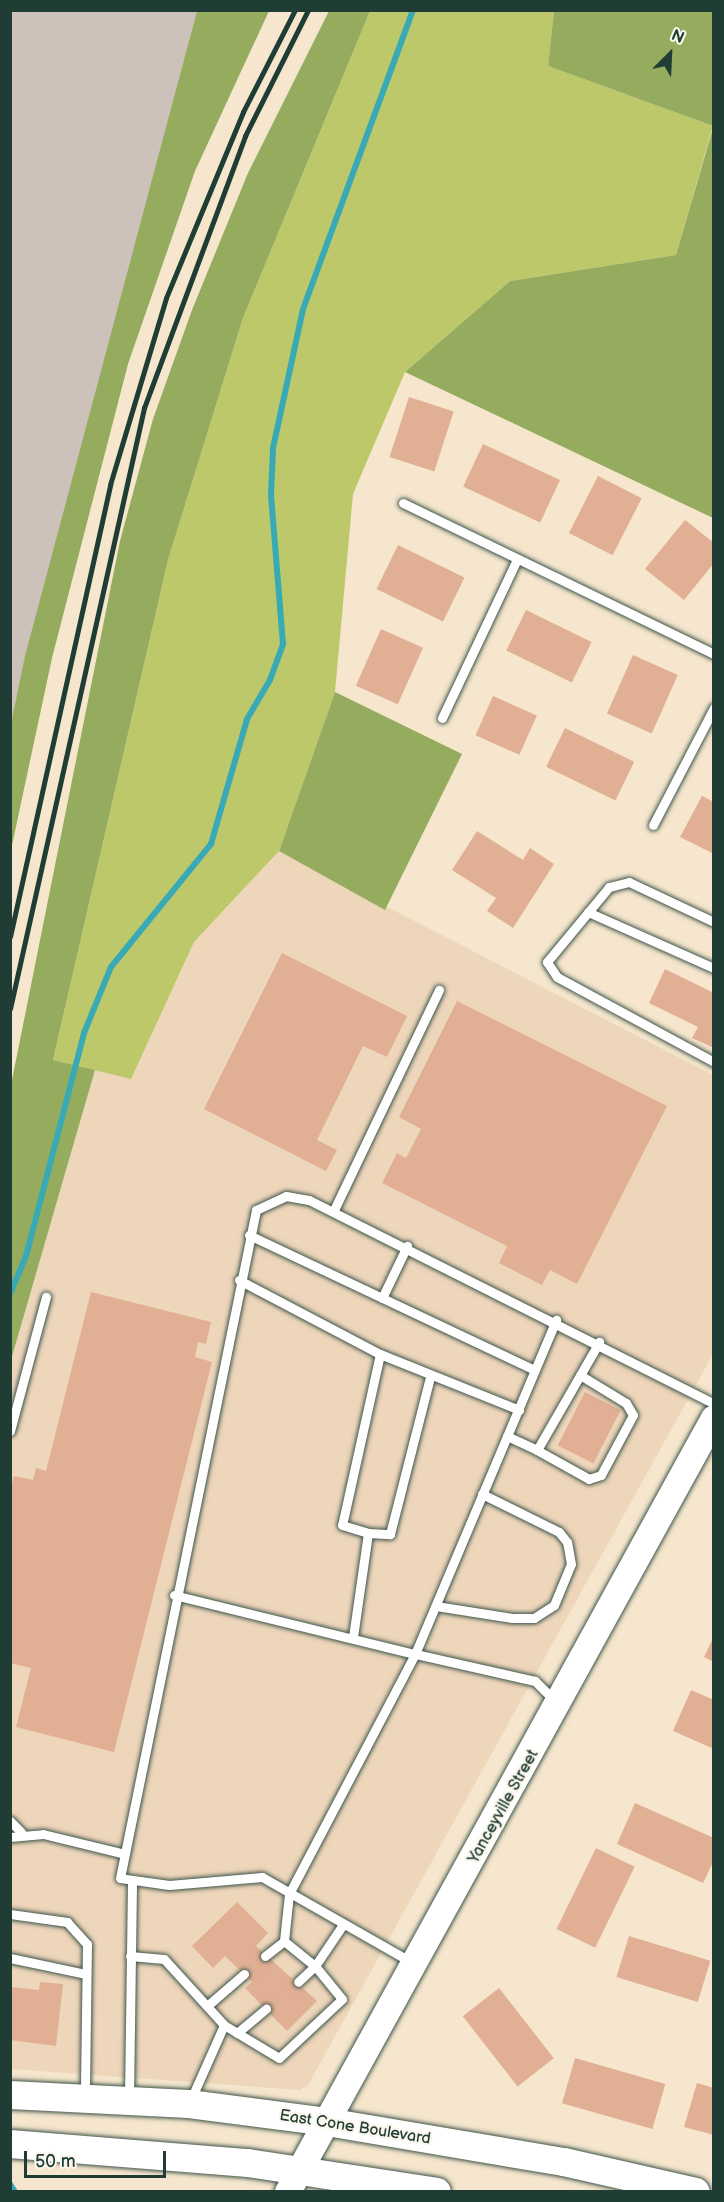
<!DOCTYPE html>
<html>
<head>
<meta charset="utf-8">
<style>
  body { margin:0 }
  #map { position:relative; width:724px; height:2202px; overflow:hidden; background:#f5e6cd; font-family:"Balsamiq Sans",sans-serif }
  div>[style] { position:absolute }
  .built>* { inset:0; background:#eed6bb }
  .industrial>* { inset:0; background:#ccc2b9 }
  .green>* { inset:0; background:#bcc86a }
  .forest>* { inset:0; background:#95ac5e }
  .stream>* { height:6px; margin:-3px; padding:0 3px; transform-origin:3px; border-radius:3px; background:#39aab5 }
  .building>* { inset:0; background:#e1b094; transform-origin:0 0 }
  .roads { filter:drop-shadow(0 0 2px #3f564b) drop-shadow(0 0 2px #3f564b) }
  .lane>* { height:9px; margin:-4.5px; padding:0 4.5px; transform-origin:4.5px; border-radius:4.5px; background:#fff }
  .secondary>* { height:26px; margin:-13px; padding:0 13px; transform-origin:13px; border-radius:13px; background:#fff }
  .primary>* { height:28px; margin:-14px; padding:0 14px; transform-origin:14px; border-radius:14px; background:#fff }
  .rail>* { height:4.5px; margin:-2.25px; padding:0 2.25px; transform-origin:2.25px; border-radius:2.25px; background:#1f3d34 }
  span { translate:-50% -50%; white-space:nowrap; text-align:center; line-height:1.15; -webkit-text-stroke:4.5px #fbf7ec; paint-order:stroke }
  .street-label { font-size:16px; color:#1f3d34 }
  .frame { position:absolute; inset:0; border:12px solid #1f3d34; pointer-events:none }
  .north { position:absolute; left:640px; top:24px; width:60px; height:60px; -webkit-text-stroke:4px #fbf7ec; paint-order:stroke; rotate:24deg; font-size:16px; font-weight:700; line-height:24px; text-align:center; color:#1f3d34 }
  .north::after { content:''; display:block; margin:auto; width:21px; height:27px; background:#1f3d34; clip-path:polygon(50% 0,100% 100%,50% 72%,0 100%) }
  .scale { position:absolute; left:24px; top:2151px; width:142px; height:27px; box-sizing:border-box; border:3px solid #1f3d34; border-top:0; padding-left:8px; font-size:18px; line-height:21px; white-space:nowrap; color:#1f3d34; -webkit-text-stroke:4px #fbf7ec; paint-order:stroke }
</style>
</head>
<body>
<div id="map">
  <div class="built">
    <i style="clip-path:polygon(279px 851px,713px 1075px,713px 1354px,308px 2085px,300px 2090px,11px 2069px,11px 1360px,95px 1070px,131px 1078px,194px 942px)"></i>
  </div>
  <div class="industrial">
    <i style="clip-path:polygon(11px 11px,197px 11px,11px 724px)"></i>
  </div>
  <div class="green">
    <i style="clip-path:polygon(370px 11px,554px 11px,548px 66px,713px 126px,676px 255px,510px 281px,405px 372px,353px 494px,335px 692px,279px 851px,194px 942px,131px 1079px,53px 1060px,168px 560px,243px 318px)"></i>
  </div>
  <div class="forest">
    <i style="clip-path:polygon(197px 11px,269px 11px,195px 171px,128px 364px,52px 658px,11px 850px,11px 724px,25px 656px)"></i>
    <i style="clip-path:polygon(329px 11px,370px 11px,243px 318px,168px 560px,53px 1060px,95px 1070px,11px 1360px,11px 1085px,120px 541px,153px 419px,192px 310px,248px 173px)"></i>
    <i style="clip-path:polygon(554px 11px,713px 11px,713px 126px,548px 66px)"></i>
    <i style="clip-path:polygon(713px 128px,713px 518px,405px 372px,510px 281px,676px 255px)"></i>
    <i style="clip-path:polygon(335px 692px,462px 754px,385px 910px,279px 851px)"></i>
  </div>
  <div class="stream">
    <i style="left:10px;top:1294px;width:41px;rotate:-67.2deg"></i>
    <i style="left:26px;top:1256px;width:230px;rotate:-75.4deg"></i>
    <i style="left:84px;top:1033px;width:71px;rotate:-67.8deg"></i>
    <i style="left:111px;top:967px;width:159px;rotate:-50.9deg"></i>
    <i style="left:211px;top:844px;width:130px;rotate:-73.9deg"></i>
    <i style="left:247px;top:719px;width:45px;rotate:-59.5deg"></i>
    <i style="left:270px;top:680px;width:38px;rotate:-70deg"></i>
    <i style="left:283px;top:644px;width:148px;rotate:-94.6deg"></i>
    <i style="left:271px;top:496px;width:48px;rotate:-87.6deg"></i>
    <i style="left:273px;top:448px;width:142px;rotate:-77.8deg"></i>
    <i style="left:303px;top:309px;width:319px;rotate:-69.8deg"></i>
    <i style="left:10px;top:2184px;width:9px;rotate:58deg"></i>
  </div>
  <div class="building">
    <i style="left:409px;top:397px;width:47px;height:63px;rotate:18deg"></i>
    <i style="left:483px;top:444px;width:85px;height:47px;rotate:25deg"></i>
    <i style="left:598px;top:476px;width:49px;height:64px;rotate:27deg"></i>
    <i style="clip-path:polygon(685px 520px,714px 543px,714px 563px,684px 600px,645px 569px)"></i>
    <i style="left:398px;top:545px;width:74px;height:49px;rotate:26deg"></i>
    <i style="left:526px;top:610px;width:73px;height:45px;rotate:26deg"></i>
    <i style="left:381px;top:629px;width:46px;height:62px;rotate:24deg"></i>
    <i style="left:633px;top:655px;width:49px;height:64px;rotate:24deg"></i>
    <i style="left:493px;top:696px;width:48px;height:43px;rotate:24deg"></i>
    <i style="left:565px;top:728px;width:77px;height:43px;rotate:26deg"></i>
    <i style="clip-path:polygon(702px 796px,714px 802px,714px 854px,680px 837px)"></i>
    <i style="clip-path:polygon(477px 831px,523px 860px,530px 848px,554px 864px,513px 928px,487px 911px,496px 898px,452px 870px)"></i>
    <i style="clip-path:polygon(282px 953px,407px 1016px,387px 1057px,363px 1046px,317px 1140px,337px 1150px,326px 1171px,204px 1109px)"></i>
    <i style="clip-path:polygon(665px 969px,714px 993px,714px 1048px,692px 1038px,698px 1027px,649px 1003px)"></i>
    <i style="clip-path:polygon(457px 1001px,667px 1106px,577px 1284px,550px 1270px,542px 1285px,499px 1263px,507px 1246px,382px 1183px,397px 1153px,406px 1158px,421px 1129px,399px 1117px)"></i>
    <i style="clip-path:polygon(91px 1292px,211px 1322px,206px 1344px,198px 1342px,195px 1357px,212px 1362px,114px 1752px,16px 1727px,31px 1668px,10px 1663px,10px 1491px,14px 1476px,33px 1480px,36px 1468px,46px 1471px)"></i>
    <i style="left:585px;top:1392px;width:40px;height:60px;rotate:27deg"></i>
    <i style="clip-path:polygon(714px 1636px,714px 1662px,704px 1657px)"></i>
    <i style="clip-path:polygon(691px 1690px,714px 1700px,714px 1749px,673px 1731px)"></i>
    <i style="clip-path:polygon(635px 1803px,714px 1838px,714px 1860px,703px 1883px,617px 1844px)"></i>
    <i style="left:596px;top:1848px;width:43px;height:90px;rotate:26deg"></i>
    <i style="clip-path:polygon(237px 1902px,268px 1933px,256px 1946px,317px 2001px,287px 2031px,245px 1988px,252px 1982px,225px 1956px,213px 1968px,192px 1946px)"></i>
    <i style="left:629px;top:1936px;width:85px;height:43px;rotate:17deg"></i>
    <i style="clip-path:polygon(40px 1982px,63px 1984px,56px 2046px,10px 2040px,10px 1987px,39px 1990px)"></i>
    <i style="left:499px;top:1988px;width:89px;height:46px;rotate:52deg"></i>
    <i style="left:575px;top:2058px;width:94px;height:47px;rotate:16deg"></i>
    <i style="clip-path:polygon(697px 2083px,714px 2088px,714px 2135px,684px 2127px)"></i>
  </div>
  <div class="roads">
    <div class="lane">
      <i style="left:403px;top:503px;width:346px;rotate:25.9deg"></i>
      <i style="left:442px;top:718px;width:176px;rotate:-64.7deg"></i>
      <i style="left:653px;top:825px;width:132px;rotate:-62.5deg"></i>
      <i style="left:588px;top:912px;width:138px;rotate:24deg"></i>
      <i style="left:714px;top:922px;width:94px;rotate:-154.8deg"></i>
      <i style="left:629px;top:882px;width:21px;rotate:166deg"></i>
      <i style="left:609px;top:887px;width:97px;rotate:129.6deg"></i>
      <i style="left:547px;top:962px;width:18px;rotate:56deg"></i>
      <i style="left:557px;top:977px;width:179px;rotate:28.4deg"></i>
      <i style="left:334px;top:1210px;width:244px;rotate:-64.5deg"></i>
      <i style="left:249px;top:1235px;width:316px;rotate:25.3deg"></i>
      <i style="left:239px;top:1280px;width:159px;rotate:27.7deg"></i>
      <i style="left:380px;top:1354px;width:175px;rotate:102.5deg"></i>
      <i style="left:342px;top:1525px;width:27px;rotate:17deg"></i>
      <i style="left:368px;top:1533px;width:105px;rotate:98.2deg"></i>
      <i style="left:382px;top:1298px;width:58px;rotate:-64.3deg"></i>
      <i style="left:380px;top:1354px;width:150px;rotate:21.9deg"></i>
      <i style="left:580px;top:1375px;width:54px;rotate:31.3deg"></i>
      <i style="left:626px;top:1403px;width:14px;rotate:60deg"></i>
      <i style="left:633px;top:1415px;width:68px;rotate:118.1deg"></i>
      <i style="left:601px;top:1475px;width:13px;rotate:162deg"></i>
      <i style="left:589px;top:1479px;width:60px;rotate:-150.9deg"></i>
      <i style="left:537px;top:1450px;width:125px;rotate:-60.1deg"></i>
      <i style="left:10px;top:1431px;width:139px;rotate:-75deg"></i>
      <i style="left:507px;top:1436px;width:33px;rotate:25deg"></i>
      <i style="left:368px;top:1533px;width:22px;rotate:3deg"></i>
      <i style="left:390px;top:1534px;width:162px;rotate:-75.7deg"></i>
      <i style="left:174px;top:1595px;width:248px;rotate:13.8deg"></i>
      <i style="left:415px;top:1654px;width:271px;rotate:117.7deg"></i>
      <i style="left:289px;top:1894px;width:47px;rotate:96.1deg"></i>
      <i style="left:436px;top:1606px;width:77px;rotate:9deg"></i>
      <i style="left:512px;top:1618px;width:22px"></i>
      <i style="left:534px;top:1618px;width:24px;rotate:-33deg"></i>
      <i style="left:554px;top:1605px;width:44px;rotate:-67.5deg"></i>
      <i style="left:571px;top:1564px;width:22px;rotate:-100deg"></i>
      <i style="left:567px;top:1542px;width:13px;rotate:-129deg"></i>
      <i style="left:559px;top:1532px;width:86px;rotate:-153.7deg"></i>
      <i style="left:556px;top:1702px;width:30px;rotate:-135deg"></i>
      <i style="left:535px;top:1681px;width:123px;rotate:-167.3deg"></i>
      <i style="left:415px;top:1654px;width:363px;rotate:-67.1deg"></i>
      <i style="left:10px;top:1821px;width:16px;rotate:45deg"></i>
      <i style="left:10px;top:1837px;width:33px;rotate:-5deg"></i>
      <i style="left:43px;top:1834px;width:84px;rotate:13.7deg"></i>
      <i style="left:10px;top:1914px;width:58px;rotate:8deg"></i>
      <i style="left:67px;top:1922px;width:30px;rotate:48deg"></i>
      <i style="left:87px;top:1944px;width:150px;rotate:90.8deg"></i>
      <i style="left:130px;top:1956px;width:34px;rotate:5deg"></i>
      <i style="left:164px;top:1959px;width:89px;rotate:47.7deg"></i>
      <i style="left:224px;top:2025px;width:81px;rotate:114deg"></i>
      <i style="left:265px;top:1956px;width:24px;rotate:-38deg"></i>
      <i style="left:284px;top:1941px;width:40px;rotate:39deg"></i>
      <i style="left:315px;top:1966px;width:23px;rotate:137deg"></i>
      <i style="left:10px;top:1958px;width:78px;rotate:11.9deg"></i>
      <i style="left:413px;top:1963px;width:174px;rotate:-150.3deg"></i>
      <i style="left:262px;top:1877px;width:93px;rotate:175.1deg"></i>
      <i style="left:169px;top:1885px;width:49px;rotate:-171.9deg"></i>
      <i style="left:120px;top:1878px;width:682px;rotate:-78.49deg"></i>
      <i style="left:256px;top:1210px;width:33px;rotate:-25deg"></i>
      <i style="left:286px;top:1196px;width:23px;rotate:10deg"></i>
      <i style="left:309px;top:1200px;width:453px;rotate:26.7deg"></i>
      <i style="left:207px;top:2006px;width:49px;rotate:-40.9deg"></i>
      <i style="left:224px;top:2025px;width:64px;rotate:31deg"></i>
      <i style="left:279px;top:2058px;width:86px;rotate:-43.1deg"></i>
      <i style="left:342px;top:1999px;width:43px;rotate:-129.3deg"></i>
      <i style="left:315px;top:1966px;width:48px;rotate:-56deg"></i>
      <i style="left:237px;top:2033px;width:38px;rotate:-40deg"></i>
      <i style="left:129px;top:2098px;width:218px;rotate:-89.2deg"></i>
    </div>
    <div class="secondary">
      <i style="left:288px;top:2192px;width:883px;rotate:-61.17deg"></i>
    </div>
    <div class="primary">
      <i style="left:10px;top:2095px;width:179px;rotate:2.9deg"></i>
      <i style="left:189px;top:2104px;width:139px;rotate:7.4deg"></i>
      <i style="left:327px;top:2122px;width:240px;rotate:9.6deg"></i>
      <i style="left:564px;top:2162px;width:135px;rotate:12.8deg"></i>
      <i style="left:10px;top:2144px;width:239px;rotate:4.6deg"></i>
      <i style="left:248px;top:2163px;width:191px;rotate:8.7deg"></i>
    </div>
  </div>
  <div class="rail">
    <i style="left:10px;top:937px;width:463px;rotate:-77.5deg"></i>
    <i style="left:110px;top:485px;width:195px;rotate:-73.3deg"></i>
    <i style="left:166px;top:298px;width:201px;rotate:-67.5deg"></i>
    <i style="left:243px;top:112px;width:114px;rotate:-63deg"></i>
    <i style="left:10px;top:1009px;width:616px;rotate:-77.43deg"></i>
    <i style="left:144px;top:408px;width:290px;rotate:-69.6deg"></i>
    <i style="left:245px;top:136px;width:141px;rotate:-63.4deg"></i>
  </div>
  <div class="street-label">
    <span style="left:504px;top:1807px;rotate:-61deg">Yanceyville Street</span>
    <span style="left:355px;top:2128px;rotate:9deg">East Cone Boulevard</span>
  </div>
  <div class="frame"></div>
  <div class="north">N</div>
  <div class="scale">50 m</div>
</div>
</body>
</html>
